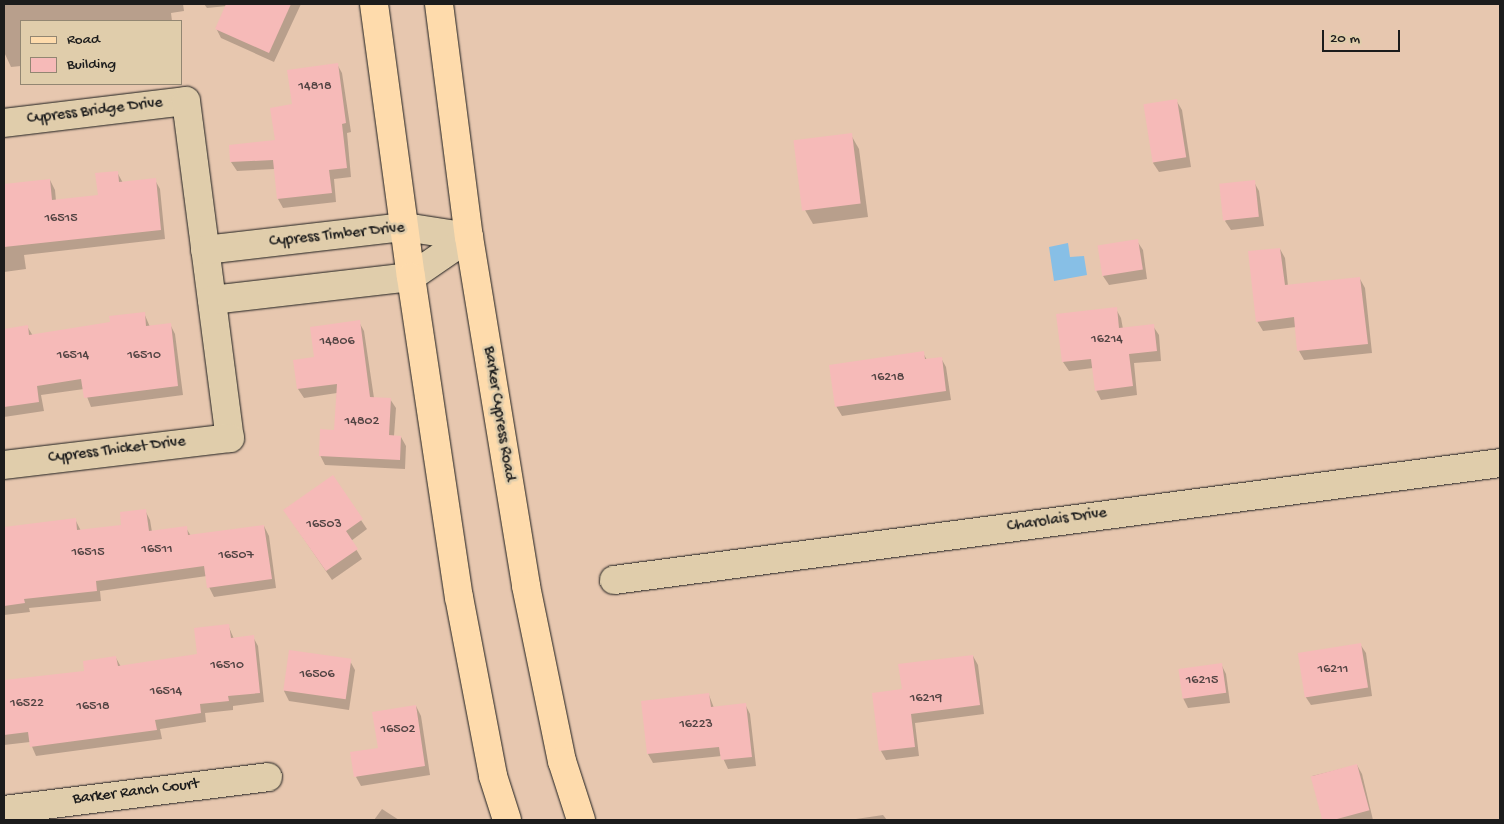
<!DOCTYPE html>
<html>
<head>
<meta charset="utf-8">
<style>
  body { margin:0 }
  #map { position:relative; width:1504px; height:824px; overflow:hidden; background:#e7c7af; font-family:"Gochi Hand",sans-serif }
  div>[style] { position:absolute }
  .water>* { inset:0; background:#87bfe6 }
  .shadow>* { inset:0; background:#0003 }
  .building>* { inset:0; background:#f6bab8; transform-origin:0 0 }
  .roads { filter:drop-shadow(0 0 1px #1c1c1c) drop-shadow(0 0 1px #1c1c1c) }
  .minor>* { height:28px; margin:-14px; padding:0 14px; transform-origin:14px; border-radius:14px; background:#e0cdab }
  .major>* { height:28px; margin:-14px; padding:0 14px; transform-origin:14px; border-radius:14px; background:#fedbac }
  span { translate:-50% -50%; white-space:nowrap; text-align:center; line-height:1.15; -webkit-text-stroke:5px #e0cdab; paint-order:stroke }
  .number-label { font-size:14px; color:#524443 }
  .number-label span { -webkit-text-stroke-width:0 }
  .street-label { font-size:16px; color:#1c1c1c }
  .frame { position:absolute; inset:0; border:5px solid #1c1c1c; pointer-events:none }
  .legend { position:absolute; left:20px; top:20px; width:162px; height:65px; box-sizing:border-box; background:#e0cdab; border:1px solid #928672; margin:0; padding:6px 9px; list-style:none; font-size:15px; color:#1c1c1c }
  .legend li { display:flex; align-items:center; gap:10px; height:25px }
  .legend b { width:25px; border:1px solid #928672 }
  .scale { position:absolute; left:1322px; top:30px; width:78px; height:22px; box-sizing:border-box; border:2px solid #1c1c1c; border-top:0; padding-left:6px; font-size:15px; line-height:18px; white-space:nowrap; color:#1c1c1c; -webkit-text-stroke:4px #e0cdab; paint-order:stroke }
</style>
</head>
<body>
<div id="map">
  <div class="water">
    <i style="clip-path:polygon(1068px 243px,1070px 257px,1084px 256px,1087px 275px,1054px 281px,1049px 247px)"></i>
  </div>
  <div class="shadow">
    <i style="clip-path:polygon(4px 4px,183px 4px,184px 11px,171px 13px,172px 21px,21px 21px,21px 66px,11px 67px,4px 52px)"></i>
    <i style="clip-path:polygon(204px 4px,301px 4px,274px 62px,221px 38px,216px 28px,227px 6px,207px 8px)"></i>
    <i style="clip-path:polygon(337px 64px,342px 73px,351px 132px,347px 133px,351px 177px,334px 179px,336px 202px,283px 208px,278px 199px,275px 169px,237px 171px,231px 162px,230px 146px,277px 141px)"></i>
    <i style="clip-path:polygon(1176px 100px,1182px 110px,1191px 167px,1159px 172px,1153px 163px)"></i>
    <i style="clip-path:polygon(851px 135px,859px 149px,868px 217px,813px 224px,805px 210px,796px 142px)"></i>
    <i style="clip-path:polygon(117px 172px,123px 183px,155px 180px,160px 189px,165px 239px,24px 255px,26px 269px,4px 272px,4px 186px,50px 180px,55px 190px,56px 201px,99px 196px)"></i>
    <i style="clip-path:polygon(1254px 182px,1259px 191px,1264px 226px,1231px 230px,1225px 221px)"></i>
    <i style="clip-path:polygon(1137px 241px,1143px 250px,1147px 279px,1109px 285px,1103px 276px)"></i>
    <i style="clip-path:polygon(1280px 249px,1285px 258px,1288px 286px,1360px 279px,1365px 288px,1372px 353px,1304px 360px,1299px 351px,1296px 327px,1263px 331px,1257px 321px)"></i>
    <i style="clip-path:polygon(1116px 309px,1121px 318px,1123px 329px,1153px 326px,1159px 335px,1161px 361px,1134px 363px,1137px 395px,1101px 400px,1096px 390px,1093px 368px,1069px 371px,1063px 362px)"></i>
    <i style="clip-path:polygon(144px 313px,150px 327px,170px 324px,175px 334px,183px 395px,91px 407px,84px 389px,41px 395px,44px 411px,4px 417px,4px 330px,27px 326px,33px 336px,111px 323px)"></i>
    <i style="clip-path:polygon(359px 322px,364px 331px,374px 398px,390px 399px,396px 408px,394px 436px,401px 437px,406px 446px,405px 469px,325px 465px,320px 455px,335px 431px,337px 393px,304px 398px,298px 389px,294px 361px,315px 358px)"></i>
    <i style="clip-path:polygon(923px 353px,927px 360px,941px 358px,946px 367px,951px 400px,842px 416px,836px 406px)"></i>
    <i style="clip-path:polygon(332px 477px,367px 529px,351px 541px,362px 559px,332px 580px,284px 510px)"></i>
    <i style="clip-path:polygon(145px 510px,150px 520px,152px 532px,186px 528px,191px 536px,264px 526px,269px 536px,276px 588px,214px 597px,209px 587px,207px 576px,100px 591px,101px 601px,29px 608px,30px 612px,4px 615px,4px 528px,75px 519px,81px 531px,123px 526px)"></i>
    <i style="clip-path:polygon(228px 625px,234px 639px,253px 637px,258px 646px,264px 702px,233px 706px,233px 710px,205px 713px,206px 722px,160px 729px,162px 739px,36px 756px,30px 742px,4px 745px,4px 682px,85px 672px,116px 658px,121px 667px,198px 655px)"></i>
    <i style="clip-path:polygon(1360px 644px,1366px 653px,1372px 696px,1311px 705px,1305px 696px)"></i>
    <i style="clip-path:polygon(290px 651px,350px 661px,355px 670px,349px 710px,289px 701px,284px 691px)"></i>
    <i style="clip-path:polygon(973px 656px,978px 665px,984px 714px,915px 723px,919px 756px,886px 760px,881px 751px,873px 694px,903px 690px)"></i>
    <i style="clip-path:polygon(1221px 664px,1226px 674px,1230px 703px,1188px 708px,1183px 698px)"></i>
    <i style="clip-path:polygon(709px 695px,714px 708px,745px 704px,750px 714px,756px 766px,728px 769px,722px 756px,653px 763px,648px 754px,642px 702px)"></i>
    <i style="clip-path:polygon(416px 706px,421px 716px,430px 775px,361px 786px,356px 777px)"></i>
    <i style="clip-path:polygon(1357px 765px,1362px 774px,1373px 820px,1323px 820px,1312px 776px)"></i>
    <i style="clip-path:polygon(382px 809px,399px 820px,374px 820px)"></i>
    <i style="clip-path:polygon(883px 815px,887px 820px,856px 820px,856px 819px)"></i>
  </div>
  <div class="building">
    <i style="clip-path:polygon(226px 4px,291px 4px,269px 53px,215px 29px)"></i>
    <i style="clip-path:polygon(338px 63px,346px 123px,342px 124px,347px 168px,329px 170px,332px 193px,277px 199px,273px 160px,230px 162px,229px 145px,275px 140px,270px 108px,292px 104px,287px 70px)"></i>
    <i style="left:1177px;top:99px;width:59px;height:34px;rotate:81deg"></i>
    <i style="left:852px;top:133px;width:71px;height:59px;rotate:83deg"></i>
    <i style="clip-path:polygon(118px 171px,119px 182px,156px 178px,161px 230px,4px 247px,4px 184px,50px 179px,52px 200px,98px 195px,95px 173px)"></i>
    <i style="left:1255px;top:180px;width:37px;height:36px;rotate:84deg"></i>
    <i style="left:1138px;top:239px;width:31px;height:41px;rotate:81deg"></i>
    <i style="clip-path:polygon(1280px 248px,1285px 285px,1360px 277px,1368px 344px,1297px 351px,1294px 317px,1256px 322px,1248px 251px)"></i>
    <i style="clip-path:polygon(1117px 307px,1119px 328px,1154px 324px,1157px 351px,1129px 354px,1133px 386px,1095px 391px,1091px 359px,1062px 362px,1056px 314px)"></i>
    <i style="clip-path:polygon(145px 312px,146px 326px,171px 323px,178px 386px,84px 398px,81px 379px,37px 386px,39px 402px,4px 407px,4px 329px,28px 325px,29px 335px,110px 322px,109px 316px)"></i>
    <i style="clip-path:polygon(360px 320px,370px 397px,391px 398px,389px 435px,401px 436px,400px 460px,319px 456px,320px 429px,334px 430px,337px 384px,297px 389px,293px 360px,314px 357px,310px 327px)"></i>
    <i style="clip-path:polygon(924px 351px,925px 359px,942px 357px,946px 391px,835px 407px,829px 365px)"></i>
    <i style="clip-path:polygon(333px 475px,363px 519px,346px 531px,358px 549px,326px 571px,283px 510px)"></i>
    <i style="clip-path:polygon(146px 509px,149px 531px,187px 526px,188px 535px,264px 525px,272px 579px,207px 588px,204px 566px,96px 581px,97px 591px,24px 599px,25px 603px,4px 606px,4px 527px,76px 518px,77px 530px,121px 525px,120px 512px)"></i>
    <i style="clip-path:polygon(229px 624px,231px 638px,254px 635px,260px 693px,228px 696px,229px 701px,200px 704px,201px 713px,155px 720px,157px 730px,30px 747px,28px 732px,4px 735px,4px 680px,84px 671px,83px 661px,116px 656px,118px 666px,197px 654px,194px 628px)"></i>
    <i style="left:1361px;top:643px;width:45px;height:64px;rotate:81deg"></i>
    <i style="left:289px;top:650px;width:63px;height:41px;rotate:8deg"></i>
    <i style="clip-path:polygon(973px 655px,980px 705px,911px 714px,915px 747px,879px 751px,872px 693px,902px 689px,898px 664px)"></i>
    <i style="left:1222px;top:663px;width:30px;height:44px;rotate:82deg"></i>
    <i style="clip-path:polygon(709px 693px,711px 707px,746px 703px,752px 757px,721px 760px,719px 747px,647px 754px,641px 701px)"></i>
    <i style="clip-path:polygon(416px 705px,425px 766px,354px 777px,350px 752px,378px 748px,372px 712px)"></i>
    <i style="left:1357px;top:764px;width:48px;height:48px;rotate:75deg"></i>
  </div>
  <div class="roads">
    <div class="minor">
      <i style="left:4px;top:123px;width:183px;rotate:-6.9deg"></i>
      <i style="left:186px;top:101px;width:340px;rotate:82.6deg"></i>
      <i style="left:230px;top:438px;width:228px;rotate:173.2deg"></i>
      <i style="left:205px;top:250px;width:201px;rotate:-6.6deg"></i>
      <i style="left:405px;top:227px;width:65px;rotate:8.9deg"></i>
      <i style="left:212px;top:300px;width:200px;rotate:-6.6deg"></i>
      <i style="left:411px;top:277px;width:70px;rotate:-34.6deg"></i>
      <i style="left:614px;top:580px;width:894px;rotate:-7.52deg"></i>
      <i style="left:4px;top:810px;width:266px;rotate:-7.1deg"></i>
    </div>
    <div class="major">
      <i style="left:374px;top:4px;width:275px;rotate:82.3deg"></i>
      <i style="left:411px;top:277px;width:324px;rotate:81.5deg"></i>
      <i style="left:459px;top:597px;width:182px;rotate:79.2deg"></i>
      <i style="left:493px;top:776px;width:46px;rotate:72.3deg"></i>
      <i style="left:439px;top:4px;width:235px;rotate:82.7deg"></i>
      <i style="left:469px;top:237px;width:354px;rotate:80.7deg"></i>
      <i style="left:526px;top:586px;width:179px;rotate:78.4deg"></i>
      <i style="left:562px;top:761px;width:62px;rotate:72.1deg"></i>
    </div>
  </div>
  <div class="number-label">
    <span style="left:315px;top:87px">14818</span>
    <span style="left:61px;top:219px">16515</span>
    <span style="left:1107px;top:340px">16214</span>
    <span style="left:337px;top:342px">14806</span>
    <span style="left:73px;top:356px">16514</span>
    <span style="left:144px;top:356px">16510</span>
    <span style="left:888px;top:378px">16218</span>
    <span style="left:362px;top:422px">14802</span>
    <span style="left:324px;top:525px">16503</span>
    <span style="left:157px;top:550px">16511</span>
    <span style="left:88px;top:553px">16515</span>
    <span style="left:236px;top:556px">16507</span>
    <span style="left:227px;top:666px">16510</span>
    <span style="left:1333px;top:670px">16211</span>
    <span style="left:317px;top:675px">16506</span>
    <span style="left:1202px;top:681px">16215</span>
    <span style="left:166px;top:692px">16514</span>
    <span style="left:926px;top:699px">16219</span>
    <span style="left:27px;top:704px">16522</span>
    <span style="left:93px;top:707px">16518</span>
    <span style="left:696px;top:725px">16223</span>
    <span style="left:398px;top:730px">16502</span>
  </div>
  <div class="street-label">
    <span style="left:95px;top:112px;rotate:-7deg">Cypress Bridge Drive</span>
    <span style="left:337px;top:236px;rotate:-6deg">Cypress Timber Drive</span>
    <span style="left:498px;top:414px;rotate:81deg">Barker Cypress Road</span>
    <span style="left:117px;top:451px;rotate:-7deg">Cypress Thicket Drive</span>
    <span style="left:1057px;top:521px;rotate:-8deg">Charolais Drive</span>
    <span style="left:136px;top:793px;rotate:-7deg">Barker Ranch Court</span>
  </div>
  <div class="frame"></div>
  <ul class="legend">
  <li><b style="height:6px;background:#fedbac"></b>Road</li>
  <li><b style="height:14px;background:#f6bab8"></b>Building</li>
  </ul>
  <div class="scale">20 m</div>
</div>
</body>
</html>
